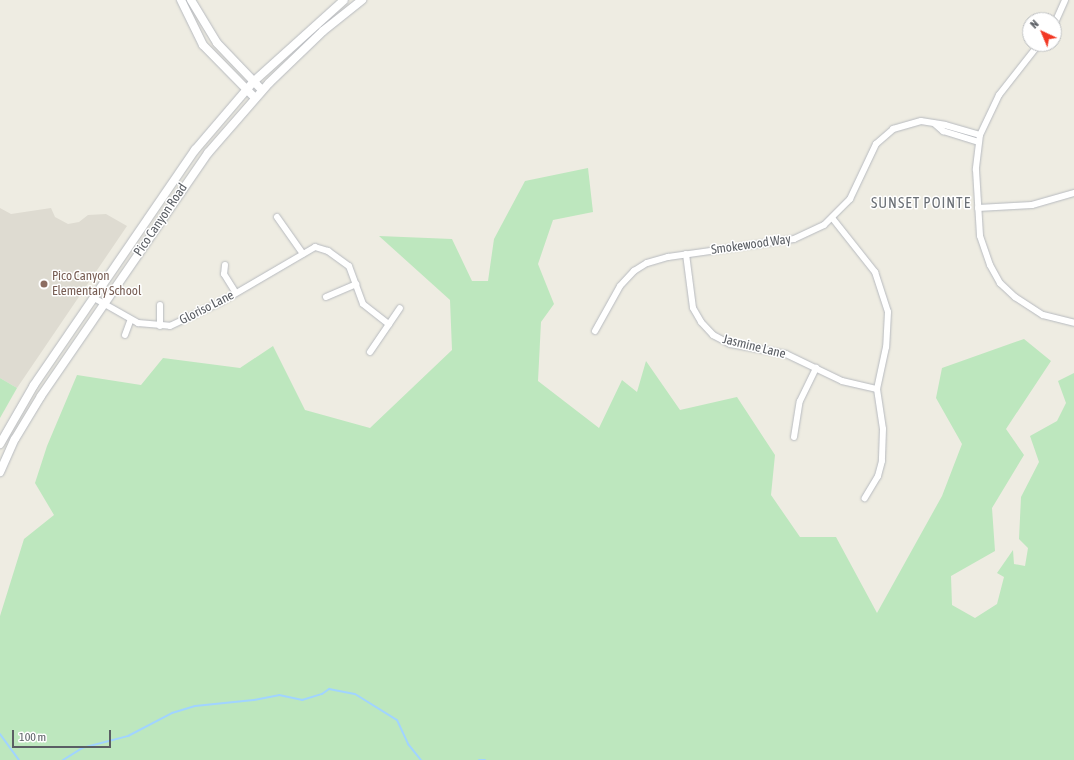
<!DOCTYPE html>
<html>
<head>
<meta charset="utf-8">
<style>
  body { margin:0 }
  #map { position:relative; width:1074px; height:760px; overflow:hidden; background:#eeece2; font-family:"Asap Condensed",sans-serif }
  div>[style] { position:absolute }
  .education>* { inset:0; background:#dedbd1 }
  .green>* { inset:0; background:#bde7be }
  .stream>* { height:2px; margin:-1px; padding:0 1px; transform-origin:1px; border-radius:1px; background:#a1d4ff }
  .roads { filter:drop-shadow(0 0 1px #b7babf) drop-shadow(0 0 1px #b7babf) }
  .street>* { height:6px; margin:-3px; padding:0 3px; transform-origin:3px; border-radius:3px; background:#fff }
  .secondary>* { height:8px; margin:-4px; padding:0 4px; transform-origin:4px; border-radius:4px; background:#fff }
  .dots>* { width:11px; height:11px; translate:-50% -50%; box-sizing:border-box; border:2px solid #fff; border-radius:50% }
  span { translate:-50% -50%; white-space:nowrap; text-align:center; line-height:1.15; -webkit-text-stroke:3px #fff; paint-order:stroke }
  .street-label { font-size:13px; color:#5a5e64 }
  .education-label { font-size:13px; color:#785e54 }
  .left { translate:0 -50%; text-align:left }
  .quarter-label { font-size:15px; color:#6b7076; letter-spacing:1px }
  .north { position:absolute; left:1022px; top:12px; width:40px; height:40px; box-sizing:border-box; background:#fff; border:1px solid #bdbfc1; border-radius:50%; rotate:316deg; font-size:11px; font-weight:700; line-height:16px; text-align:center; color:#5a5e64 }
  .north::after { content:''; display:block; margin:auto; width:14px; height:18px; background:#f23824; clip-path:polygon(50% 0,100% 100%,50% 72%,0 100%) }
  .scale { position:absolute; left:12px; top:730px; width:99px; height:18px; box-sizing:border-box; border:2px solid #5a5e64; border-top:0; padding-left:5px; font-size:12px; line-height:14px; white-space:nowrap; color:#5a5e64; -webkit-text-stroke:3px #fff; paint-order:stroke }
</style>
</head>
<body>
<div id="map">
  <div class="education">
    <i style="clip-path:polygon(0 208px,11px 214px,51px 208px,55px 217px,68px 224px,79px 222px,88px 215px,106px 214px,127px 226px,17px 388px,0 378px)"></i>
  </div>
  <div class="green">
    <i style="clip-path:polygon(588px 168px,593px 212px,553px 220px,538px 264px,554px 304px,541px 322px,538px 381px,599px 428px,622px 380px,637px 392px,646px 361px,680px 410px,737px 397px,775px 455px,771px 495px,800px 537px,836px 537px,877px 613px,942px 496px,962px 444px,936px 398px,942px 368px,1024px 339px,1051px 361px,1006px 429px,1024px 455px,992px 508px,995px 551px,951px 576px,952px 605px,975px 618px,997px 604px,1004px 577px,997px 573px,1013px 550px,1014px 564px,1025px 566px,1028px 548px,1019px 539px,1021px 497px,1039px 462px,1030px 436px,1057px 421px,1066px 403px,1058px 381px,1074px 373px,1074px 760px,0 760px,0 616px,24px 539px,54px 515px,35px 483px,47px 446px,77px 375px,141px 385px,163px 358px,240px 368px,273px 346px,305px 410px,370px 428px,452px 350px,450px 300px,379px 236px,452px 239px,472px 281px,488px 281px,494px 239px,525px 181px)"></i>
    <i style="clip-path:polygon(0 378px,17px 388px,0 418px)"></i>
  </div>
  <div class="stream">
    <i style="left:0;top:734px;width:32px;rotate:54deg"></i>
    <i style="left:63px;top:760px;width:22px;rotate:-32deg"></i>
    <i style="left:82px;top:748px;width:48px;rotate:-14.6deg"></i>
    <i style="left:128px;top:736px;width:50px;rotate:-27.6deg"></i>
    <i style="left:172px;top:713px;width:24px;rotate:-17deg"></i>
    <i style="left:195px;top:706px;width:59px;rotate:-5.8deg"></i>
    <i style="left:254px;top:700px;width:25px;rotate:-11deg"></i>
    <i style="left:279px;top:695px;width:24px;rotate:12deg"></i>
    <i style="left:302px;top:700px;width:21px;rotate:-17deg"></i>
    <i style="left:322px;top:694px;width:9px;rotate:-36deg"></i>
    <i style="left:329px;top:689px;width:26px;rotate:11deg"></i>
    <i style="left:355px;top:694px;width:49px;rotate:31.8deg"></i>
    <i style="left:397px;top:720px;width:26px;rotate:65deg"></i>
    <i style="left:408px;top:744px;width:21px;rotate:51deg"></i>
    <i style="left:479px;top:760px;width:6px"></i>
  </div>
  <div class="roads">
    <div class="street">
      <i style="left:1054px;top:25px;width:27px;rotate:-66deg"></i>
      <i style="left:1039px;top:44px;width:65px;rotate:128.1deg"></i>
      <i style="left:999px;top:95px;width:44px;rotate:115.4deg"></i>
      <i style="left:980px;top:135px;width:35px;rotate:97deg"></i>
      <i style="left:976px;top:170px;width:66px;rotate:86.5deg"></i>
      <i style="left:980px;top:236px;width:31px;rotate:71deg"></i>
      <i style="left:990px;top:265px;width:21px;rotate:61deg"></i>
      <i style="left:1000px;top:283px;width:21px;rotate:43deg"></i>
      <i style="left:1015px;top:297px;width:33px;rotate:33deg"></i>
      <i style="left:1043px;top:315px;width:32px;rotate:14deg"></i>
      <i style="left:935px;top:124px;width:11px;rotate:41deg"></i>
      <i style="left:943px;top:131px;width:37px;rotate:17deg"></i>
      <i style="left:978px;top:208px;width:54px;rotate:-3.2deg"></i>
      <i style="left:1032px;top:205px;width:44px;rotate:-15.9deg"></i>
      <i style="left:277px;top:217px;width:45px;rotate:54.9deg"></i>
      <i style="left:833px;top:219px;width:68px;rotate:51.6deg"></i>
      <i style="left:875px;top:272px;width:42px;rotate:72deg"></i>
      <i style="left:888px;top:312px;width:35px;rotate:93deg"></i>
      <i style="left:886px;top:347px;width:43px;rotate:102.1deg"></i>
      <i style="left:877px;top:389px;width:40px;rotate:81.5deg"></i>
      <i style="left:883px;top:429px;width:32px;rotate:92deg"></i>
      <i style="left:882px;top:461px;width:16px;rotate:105deg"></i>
      <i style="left:878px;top:476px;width:26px;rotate:121deg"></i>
      <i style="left:686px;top:254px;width:54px;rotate:82.6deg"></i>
      <i style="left:693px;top:308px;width:16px;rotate:60deg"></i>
      <i style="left:701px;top:322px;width:18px;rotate:47deg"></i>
      <i style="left:713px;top:335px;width:19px;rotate:28deg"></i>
      <i style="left:730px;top:344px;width:57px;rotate:10.1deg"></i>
      <i style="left:786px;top:354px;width:62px;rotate:25.7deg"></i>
      <i style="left:842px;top:381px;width:36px;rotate:13deg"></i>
      <i style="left:225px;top:265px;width:9px;rotate:96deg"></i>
      <i style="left:224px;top:274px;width:22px;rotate:58deg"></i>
      <i style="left:326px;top:297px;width:33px;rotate:-23deg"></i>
      <i style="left:94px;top:298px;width:51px;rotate:29.6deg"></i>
      <i style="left:138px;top:323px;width:32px;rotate:5deg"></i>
      <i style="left:170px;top:326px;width:56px;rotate:-25.2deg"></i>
      <i style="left:221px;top:302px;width:109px;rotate:-30.3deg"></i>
      <i style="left:315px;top:247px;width:14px;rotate:17deg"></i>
      <i style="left:328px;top:251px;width:26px;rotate:36deg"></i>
      <i style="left:349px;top:266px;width:40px;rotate:69.8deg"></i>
      <i style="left:363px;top:304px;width:33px;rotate:38deg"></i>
      <i style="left:160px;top:305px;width:21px;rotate:90deg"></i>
      <i style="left:595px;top:331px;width:51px;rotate:-60.9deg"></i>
      <i style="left:620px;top:286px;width:21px;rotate:-47deg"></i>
      <i style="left:634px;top:271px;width:15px;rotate:-32deg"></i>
      <i style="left:647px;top:263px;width:22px;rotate:-16deg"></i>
      <i style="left:668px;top:257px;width:127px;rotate:-8.1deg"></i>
      <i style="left:794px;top:239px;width:33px;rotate:-25deg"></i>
      <i style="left:824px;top:225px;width:37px;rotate:-45deg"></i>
      <i style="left:850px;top:199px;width:61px;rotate:-64.7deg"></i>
      <i style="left:876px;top:144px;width:23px;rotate:-41deg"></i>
      <i style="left:893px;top:129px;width:29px;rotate:-16deg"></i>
      <i style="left:921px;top:121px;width:24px;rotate:9deg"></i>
      <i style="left:945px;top:125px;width:36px;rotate:16deg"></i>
      <i style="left:125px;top:335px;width:15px;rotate:-70deg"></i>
      <i style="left:370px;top:352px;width:53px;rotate:-55.7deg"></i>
      <i style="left:794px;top:437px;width:36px;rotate:-81deg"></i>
      <i style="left:800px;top:401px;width:37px;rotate:-64deg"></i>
    </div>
    <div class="secondary">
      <i style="left:181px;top:0;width:50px;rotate:63.9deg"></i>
      <i style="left:203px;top:45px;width:74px;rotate:45.5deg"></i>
      <i style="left:191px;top:0;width:50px;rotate:58.8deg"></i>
      <i style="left:217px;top:43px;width:65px;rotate:46.2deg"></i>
      <i style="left:0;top:444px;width:68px;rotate:-60deg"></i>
      <i style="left:34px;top:385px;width:285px;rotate:-55.6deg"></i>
      <i style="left:195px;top:150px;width:89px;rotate:-49.5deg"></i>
      <i style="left:253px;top:82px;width:122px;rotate:-42deg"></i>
      <i style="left:0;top:472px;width:36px;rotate:-66deg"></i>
      <i style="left:15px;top:439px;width:50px;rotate:-58.8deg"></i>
      <i style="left:41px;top:396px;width:295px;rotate:-55.5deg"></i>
      <i style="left:208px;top:153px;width:93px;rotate:-48.9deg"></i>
      <i style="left:269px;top:83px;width:75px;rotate:-43.9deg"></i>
      <i style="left:323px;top:31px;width:50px;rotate:-38.5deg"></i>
    </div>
  </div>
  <div class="dots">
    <i style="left:44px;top:284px;background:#8d6e63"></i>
  </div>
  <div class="street-label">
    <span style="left:161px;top:220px;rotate:-56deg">Pico Canyon Road</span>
    <span style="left:751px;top:245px;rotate:-8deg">Smokewood Way</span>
    <span style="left:207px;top:308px;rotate:-27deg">Gloriso Lane</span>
    <span style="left:754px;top:347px;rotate:14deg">Jasmine Lane</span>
  </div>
  <div class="education-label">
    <span class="left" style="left:52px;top:284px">Pico Canyon<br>Elementary School</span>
  </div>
  <div class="quarter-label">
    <span style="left:921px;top:203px">SUNSET POINTE</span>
  </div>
  <div class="north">N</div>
  <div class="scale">100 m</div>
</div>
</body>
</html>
